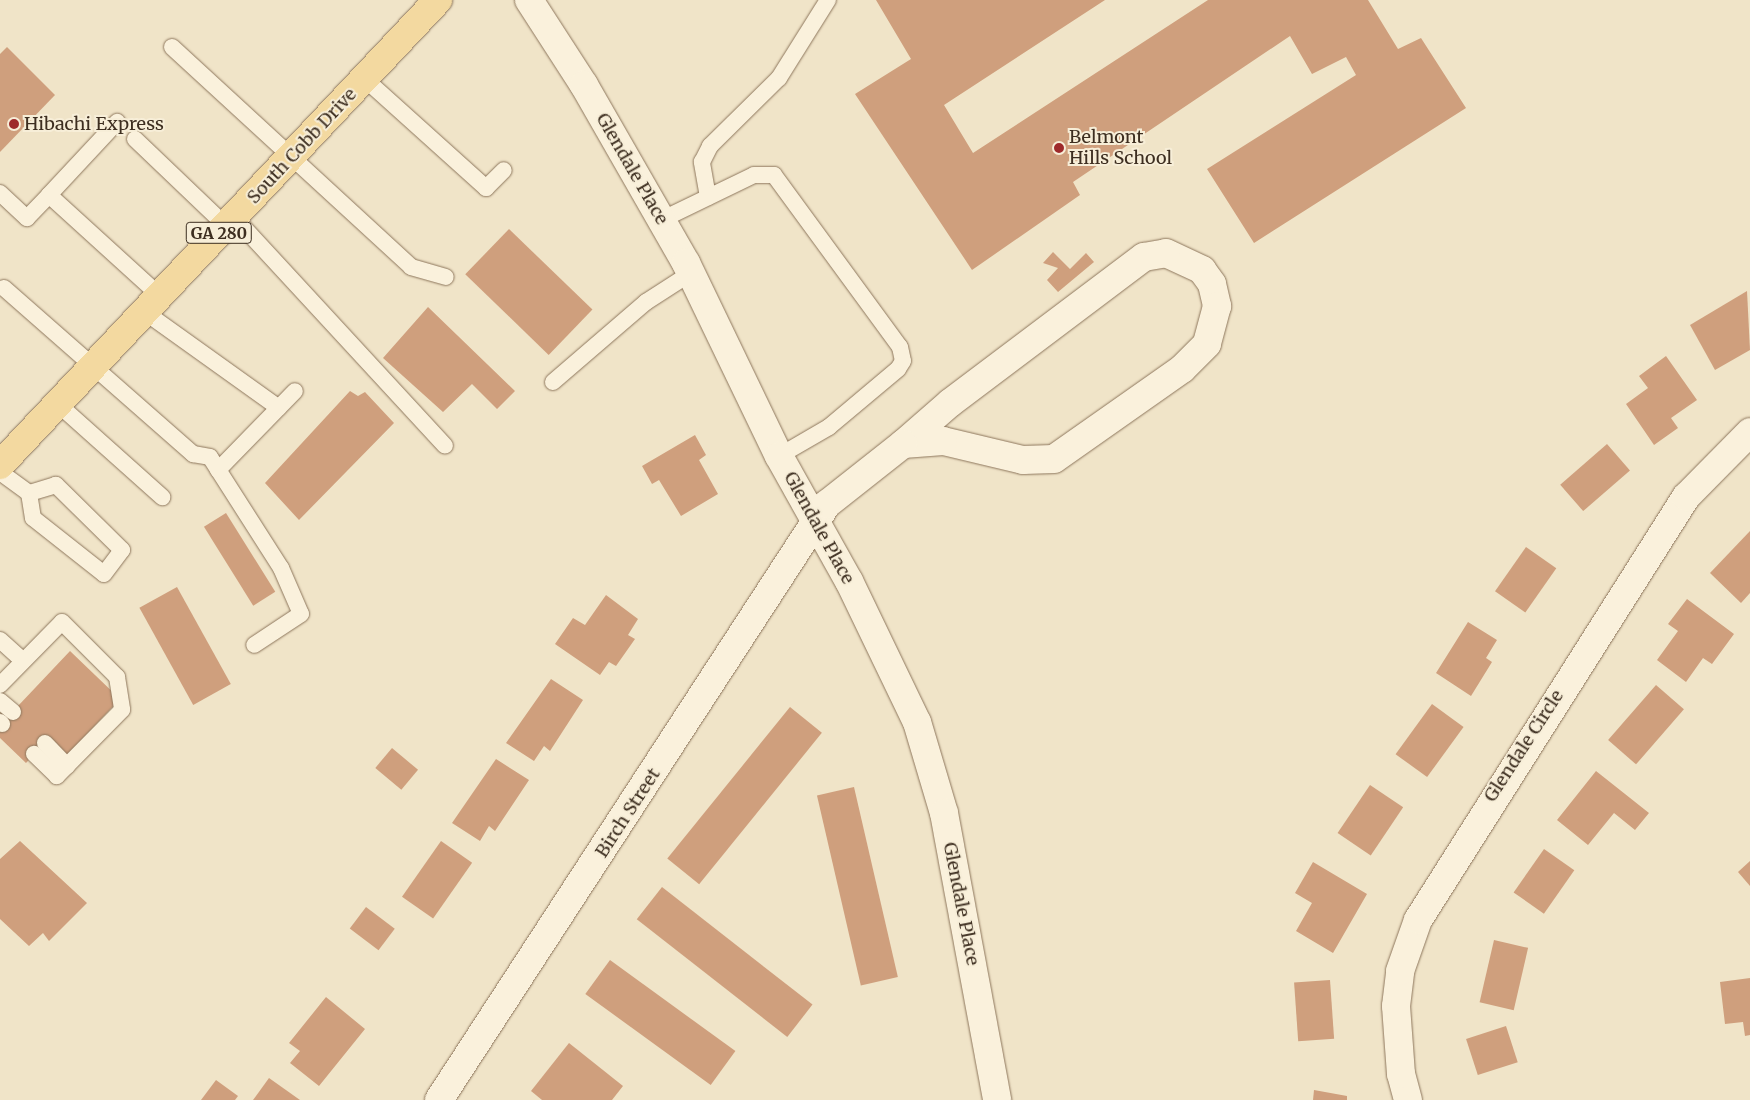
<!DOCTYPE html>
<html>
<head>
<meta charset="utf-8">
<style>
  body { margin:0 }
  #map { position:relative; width:1750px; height:1100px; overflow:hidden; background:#f0e4c8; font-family:Merriweather,serif }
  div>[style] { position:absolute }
  .building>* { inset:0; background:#cf9f7d; transform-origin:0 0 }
  .roads { filter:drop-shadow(0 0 1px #8d765c) drop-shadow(0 0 1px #8d765c) }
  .lane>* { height:16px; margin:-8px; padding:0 8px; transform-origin:8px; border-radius:8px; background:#faf1dc }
  .street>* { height:28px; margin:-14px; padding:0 14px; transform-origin:14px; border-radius:14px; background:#faf1dc }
  .primary>* { height:28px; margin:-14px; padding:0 14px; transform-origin:14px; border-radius:14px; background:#f3d9a0 }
  .dots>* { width:14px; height:14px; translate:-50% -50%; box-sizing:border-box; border:2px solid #f7eed8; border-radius:50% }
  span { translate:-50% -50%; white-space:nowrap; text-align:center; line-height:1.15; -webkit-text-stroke:4px #f7eed8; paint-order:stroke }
  .shield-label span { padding:1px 4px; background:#f7eed8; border:1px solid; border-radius:4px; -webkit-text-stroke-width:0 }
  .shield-label { font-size:16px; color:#3d2e20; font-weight:700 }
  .poi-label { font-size:18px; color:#3d2e20 }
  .left { translate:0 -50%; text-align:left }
  .street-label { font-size:18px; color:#3d2e20 }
</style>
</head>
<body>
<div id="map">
  <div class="building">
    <i style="clip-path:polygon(876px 0,1105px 0,944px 105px,973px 153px,1208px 0,1368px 0,1398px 49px,1421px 38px,1466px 108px,1254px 243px,1207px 169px,1356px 75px,1346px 57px,1312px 74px,1290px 36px,1073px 182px,1080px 195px,972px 270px,855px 94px,911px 59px)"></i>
    <i style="clip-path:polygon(7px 47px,55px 95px,0 152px,0 54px)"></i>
    <i style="left:509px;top:229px;width:116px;height:63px;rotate:44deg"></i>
    <i style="clip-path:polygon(1053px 252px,1070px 269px,1086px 253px,1094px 262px,1058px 292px,1047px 280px,1058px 268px,1043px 263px)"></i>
    <i style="clip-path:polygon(1747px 291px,1750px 350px,1715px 370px,1690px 325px)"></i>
    <i style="clip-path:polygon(428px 307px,515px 391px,497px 409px,472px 384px,443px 412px,383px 358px)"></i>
    <i style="clip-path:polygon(1666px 356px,1697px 400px,1671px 418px,1678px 428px,1654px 445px,1626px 404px,1648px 388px,1639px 376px)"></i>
    <i style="clip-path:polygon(350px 391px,358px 396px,365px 392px,394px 423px,299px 520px,265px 483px)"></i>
    <i style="clip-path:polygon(695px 435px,706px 455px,699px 460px,718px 494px,681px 516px,659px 480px,652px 484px,642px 466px)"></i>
    <i style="left:1607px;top:444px;width:35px;height:62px;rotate:49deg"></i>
    <i style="left:226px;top:513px;width:93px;height:26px;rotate:58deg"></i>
    <i style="clip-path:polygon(1750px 531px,1750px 593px,1741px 603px,1710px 573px)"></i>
    <i style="left:1526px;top:547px;width:37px;height:54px;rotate:35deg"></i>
    <i style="left:177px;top:587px;width:111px;height:43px;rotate:61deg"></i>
    <i style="clip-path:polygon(606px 595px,638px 619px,628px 635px,635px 639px,616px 666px,609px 662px,600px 675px,555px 644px,573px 618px,585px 625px)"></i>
    <i style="clip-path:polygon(1687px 599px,1734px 634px,1712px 664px,1703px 658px,1686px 682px,1657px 660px,1678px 631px,1668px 624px)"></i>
    <i style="clip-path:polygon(1468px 622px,1497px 640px,1486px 658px,1492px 662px,1471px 696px,1436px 673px)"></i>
    <i style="clip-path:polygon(70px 651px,120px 699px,64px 758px,48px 739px,26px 763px,0 738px,0 725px)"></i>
    <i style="clip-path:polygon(551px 679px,583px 700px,550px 751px,544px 746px,534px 761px,506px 743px)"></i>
    <i style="left:1656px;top:685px;width:37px;height:73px;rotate:41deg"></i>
    <i style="left:1432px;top:704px;width:39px;height:62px;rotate:36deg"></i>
    <i style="left:790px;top:707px;width:41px;height:195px;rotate:39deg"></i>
    <i style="left:392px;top:748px;width:34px;height:26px;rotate:40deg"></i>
    <i style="clip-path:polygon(496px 759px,529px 780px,495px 831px,489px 826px,480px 841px,452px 823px)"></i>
    <i style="clip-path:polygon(1596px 771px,1649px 813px,1635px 830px,1614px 813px,1588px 845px,1557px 820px)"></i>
    <i style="left:1370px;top:785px;width:40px;height:58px;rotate:34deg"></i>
    <i style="left:854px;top:787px;width:195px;height:38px;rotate:77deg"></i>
    <i style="clip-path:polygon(20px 841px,87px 903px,49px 941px,43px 933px,29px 946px,0 919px,0 859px)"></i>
    <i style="left:441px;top:841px;width:38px;height:68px;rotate:35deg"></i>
    <i style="left:1544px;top:849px;width:37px;height:53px;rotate:35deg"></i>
    <i style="clip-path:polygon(1750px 861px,1750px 886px,1738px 872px)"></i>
    <i style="clip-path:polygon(1313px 862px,1367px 894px,1333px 953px,1296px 931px,1312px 903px,1295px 893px)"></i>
    <i style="left:662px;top:887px;width:191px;height:41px;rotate:38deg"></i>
    <i style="left:366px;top:907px;width:36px;height:27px;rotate:37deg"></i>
    <i style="left:1494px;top:940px;width:35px;height:64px;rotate:13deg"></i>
    <i style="left:610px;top:960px;width:155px;height:42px;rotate:36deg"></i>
    <i style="clip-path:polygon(1750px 978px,1750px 1035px,1745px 1036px,1743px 1022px,1725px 1024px,1720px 982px)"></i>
    <i style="left:1330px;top:980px;width:59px;height:36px;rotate:86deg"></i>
    <i style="clip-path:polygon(326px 997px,365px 1029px,319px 1086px,290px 1063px,300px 1051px,289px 1043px)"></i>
    <i style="left:1506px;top:1026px;width:38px;height:42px;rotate:72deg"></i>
    <i style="clip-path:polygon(569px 1043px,623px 1086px,612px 1100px,542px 1100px,531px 1091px)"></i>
    <i style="clip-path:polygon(269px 1078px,300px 1100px,253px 1100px)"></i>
    <i style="clip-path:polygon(216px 1080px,238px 1096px,235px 1100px,201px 1100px)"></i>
    <i style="clip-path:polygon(1314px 1090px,1347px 1096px,1347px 1100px,1313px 1100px)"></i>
  </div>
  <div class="roads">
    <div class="lane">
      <i style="left:172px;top:47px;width:325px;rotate:42.6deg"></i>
      <i style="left:411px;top:267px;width:36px;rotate:16deg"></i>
      <i style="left:365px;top:79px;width:163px;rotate:42deg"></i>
      <i style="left:486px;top:188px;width:25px;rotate:-45deg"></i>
      <i style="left:135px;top:139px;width:126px;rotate:43.7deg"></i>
      <i style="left:0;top:193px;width:37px;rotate:43deg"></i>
      <i style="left:27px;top:218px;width:32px;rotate:-46deg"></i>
      <i style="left:49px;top:195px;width:150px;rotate:42.3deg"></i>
      <i style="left:49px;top:195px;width:100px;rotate:-47deg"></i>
      <i style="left:708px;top:197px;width:36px;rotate:-100deg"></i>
      <i style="left:702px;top:162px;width:18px;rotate:-63deg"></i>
      <i style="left:710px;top:146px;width:97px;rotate:-44.6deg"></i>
      <i style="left:779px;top:78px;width:92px;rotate:-57.9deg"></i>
      <i style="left:234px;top:217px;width:311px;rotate:47.3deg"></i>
      <i style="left:661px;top:220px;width:103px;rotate:-25.8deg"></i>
      <i style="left:754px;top:175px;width:20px"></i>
      <i style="left:774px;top:175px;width:213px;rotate:53.8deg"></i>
      <i style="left:900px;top:347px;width:14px;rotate:78deg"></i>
      <i style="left:903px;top:361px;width:9px;rotate:122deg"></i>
      <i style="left:898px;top:369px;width:90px;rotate:140deg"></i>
      <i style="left:829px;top:427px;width:58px;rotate:149.9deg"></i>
      <i style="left:4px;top:288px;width:252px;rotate:41.3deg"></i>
      <i style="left:193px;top:454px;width:17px;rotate:10deg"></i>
      <i style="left:210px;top:457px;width:132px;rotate:57.4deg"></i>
      <i style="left:281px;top:568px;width:50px;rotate:66.5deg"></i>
      <i style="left:301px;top:614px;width:56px;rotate:146.6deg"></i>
      <i style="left:142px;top:310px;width:168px;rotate:35.6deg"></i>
      <i style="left:553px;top:382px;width:123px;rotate:-40.7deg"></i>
      <i style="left:646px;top:302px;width:54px;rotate:-32.8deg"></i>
      <i style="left:58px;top:404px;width:140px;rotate:41.8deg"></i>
      <i style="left:218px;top:470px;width:110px;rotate:-45.7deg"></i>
      <i style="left:0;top:472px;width:36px;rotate:36deg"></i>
      <i style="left:29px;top:493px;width:25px;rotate:81deg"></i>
      <i style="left:33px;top:518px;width:90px;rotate:38.3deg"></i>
      <i style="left:104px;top:574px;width:30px;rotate:-53deg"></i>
      <i style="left:122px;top:550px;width:93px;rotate:-135.4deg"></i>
      <i style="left:56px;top:485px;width:28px;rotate:163deg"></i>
      <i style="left:0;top:640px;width:31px;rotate:42deg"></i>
      <i style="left:0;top:685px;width:88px;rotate:-45.5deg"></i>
      <i style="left:62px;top:622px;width:78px;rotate:45deg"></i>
      <i style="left:117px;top:677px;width:33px;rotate:81deg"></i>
      <i style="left:122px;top:710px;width:93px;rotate:134.6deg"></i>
      <i style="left:57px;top:776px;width:32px;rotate:-136deg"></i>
      <i style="left:0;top:701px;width:17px;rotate:40deg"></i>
      <i style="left:0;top:722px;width:3px;rotate:45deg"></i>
      <i style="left:45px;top:743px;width:32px;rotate:46deg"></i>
    </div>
    <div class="street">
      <i style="left:529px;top:0;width:101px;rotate:57.1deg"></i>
      <i style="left:584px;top:85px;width:205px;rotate:60.2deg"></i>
      <i style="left:686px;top:263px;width:214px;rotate:64.3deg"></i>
      <i style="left:779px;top:456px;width:143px;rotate:60.8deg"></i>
      <i style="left:849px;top:581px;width:157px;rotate:64.3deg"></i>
      <i style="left:917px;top:722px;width:95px;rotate:73.5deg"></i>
      <i style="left:944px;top:813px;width:292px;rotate:79.5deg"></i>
      <i style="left:1166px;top:253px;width:40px;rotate:25deg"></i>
      <i style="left:1202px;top:270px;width:17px;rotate:54deg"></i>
      <i style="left:1212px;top:284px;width:23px;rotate:77deg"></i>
      <i style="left:1217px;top:306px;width:39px;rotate:105deg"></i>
      <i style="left:1207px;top:344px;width:35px;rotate:135deg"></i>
      <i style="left:1182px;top:369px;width:156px;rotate:144.9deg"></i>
      <i style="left:1054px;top:459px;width:31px;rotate:178deg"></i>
      <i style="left:1023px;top:460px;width:82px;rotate:-166.6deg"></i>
      <i style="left:943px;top:441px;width:40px;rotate:175.7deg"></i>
      <i style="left:903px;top:444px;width:62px;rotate:-41.1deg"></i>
      <i style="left:950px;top:403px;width:243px;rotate:-37deg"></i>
      <i style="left:1144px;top:257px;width:22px;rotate:-10deg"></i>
      <i style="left:439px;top:1100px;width:711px;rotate:-56.94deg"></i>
      <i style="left:827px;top:504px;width:97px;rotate:-38.3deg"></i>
      <i style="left:1408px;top:1100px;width:27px;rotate:-105deg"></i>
      <i style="left:1401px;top:1074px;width:68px;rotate:-94.2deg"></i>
      <i style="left:1396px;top:1006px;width:35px;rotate:-83deg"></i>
      <i style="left:1400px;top:971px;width:54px;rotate:-70.6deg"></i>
      <i style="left:1418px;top:920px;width:501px;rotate:-57.64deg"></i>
      <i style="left:1686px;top:497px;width:91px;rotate:-45.4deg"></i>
    </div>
    <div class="primary">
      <i style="left:0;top:465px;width:639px;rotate:-46.71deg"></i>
    </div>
  </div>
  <div class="dots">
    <i style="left:14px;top:124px;background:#9e2a2b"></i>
    <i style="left:1059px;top:148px;background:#9e2a2b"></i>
  </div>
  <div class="shield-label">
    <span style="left:219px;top:233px">GA 280</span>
  </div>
  <div class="poi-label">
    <span class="left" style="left:24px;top:124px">Hibachi Express</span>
    <span class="left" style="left:1069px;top:148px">Belmont<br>Hills School</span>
  </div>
  <div class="street-label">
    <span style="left:302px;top:146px;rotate:-47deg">South Cobb Drive</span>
    <span style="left:632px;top:169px;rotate:60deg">Glendale Place</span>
    <span style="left:819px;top:528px;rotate:61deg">Glendale Place</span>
    <span style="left:1524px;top:746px;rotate:-57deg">Glendale Circle</span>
    <span style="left:628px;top:813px;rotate:-57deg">Birch Street</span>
    <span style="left:961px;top:904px;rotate:79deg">Glendale Place</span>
  </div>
</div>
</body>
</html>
